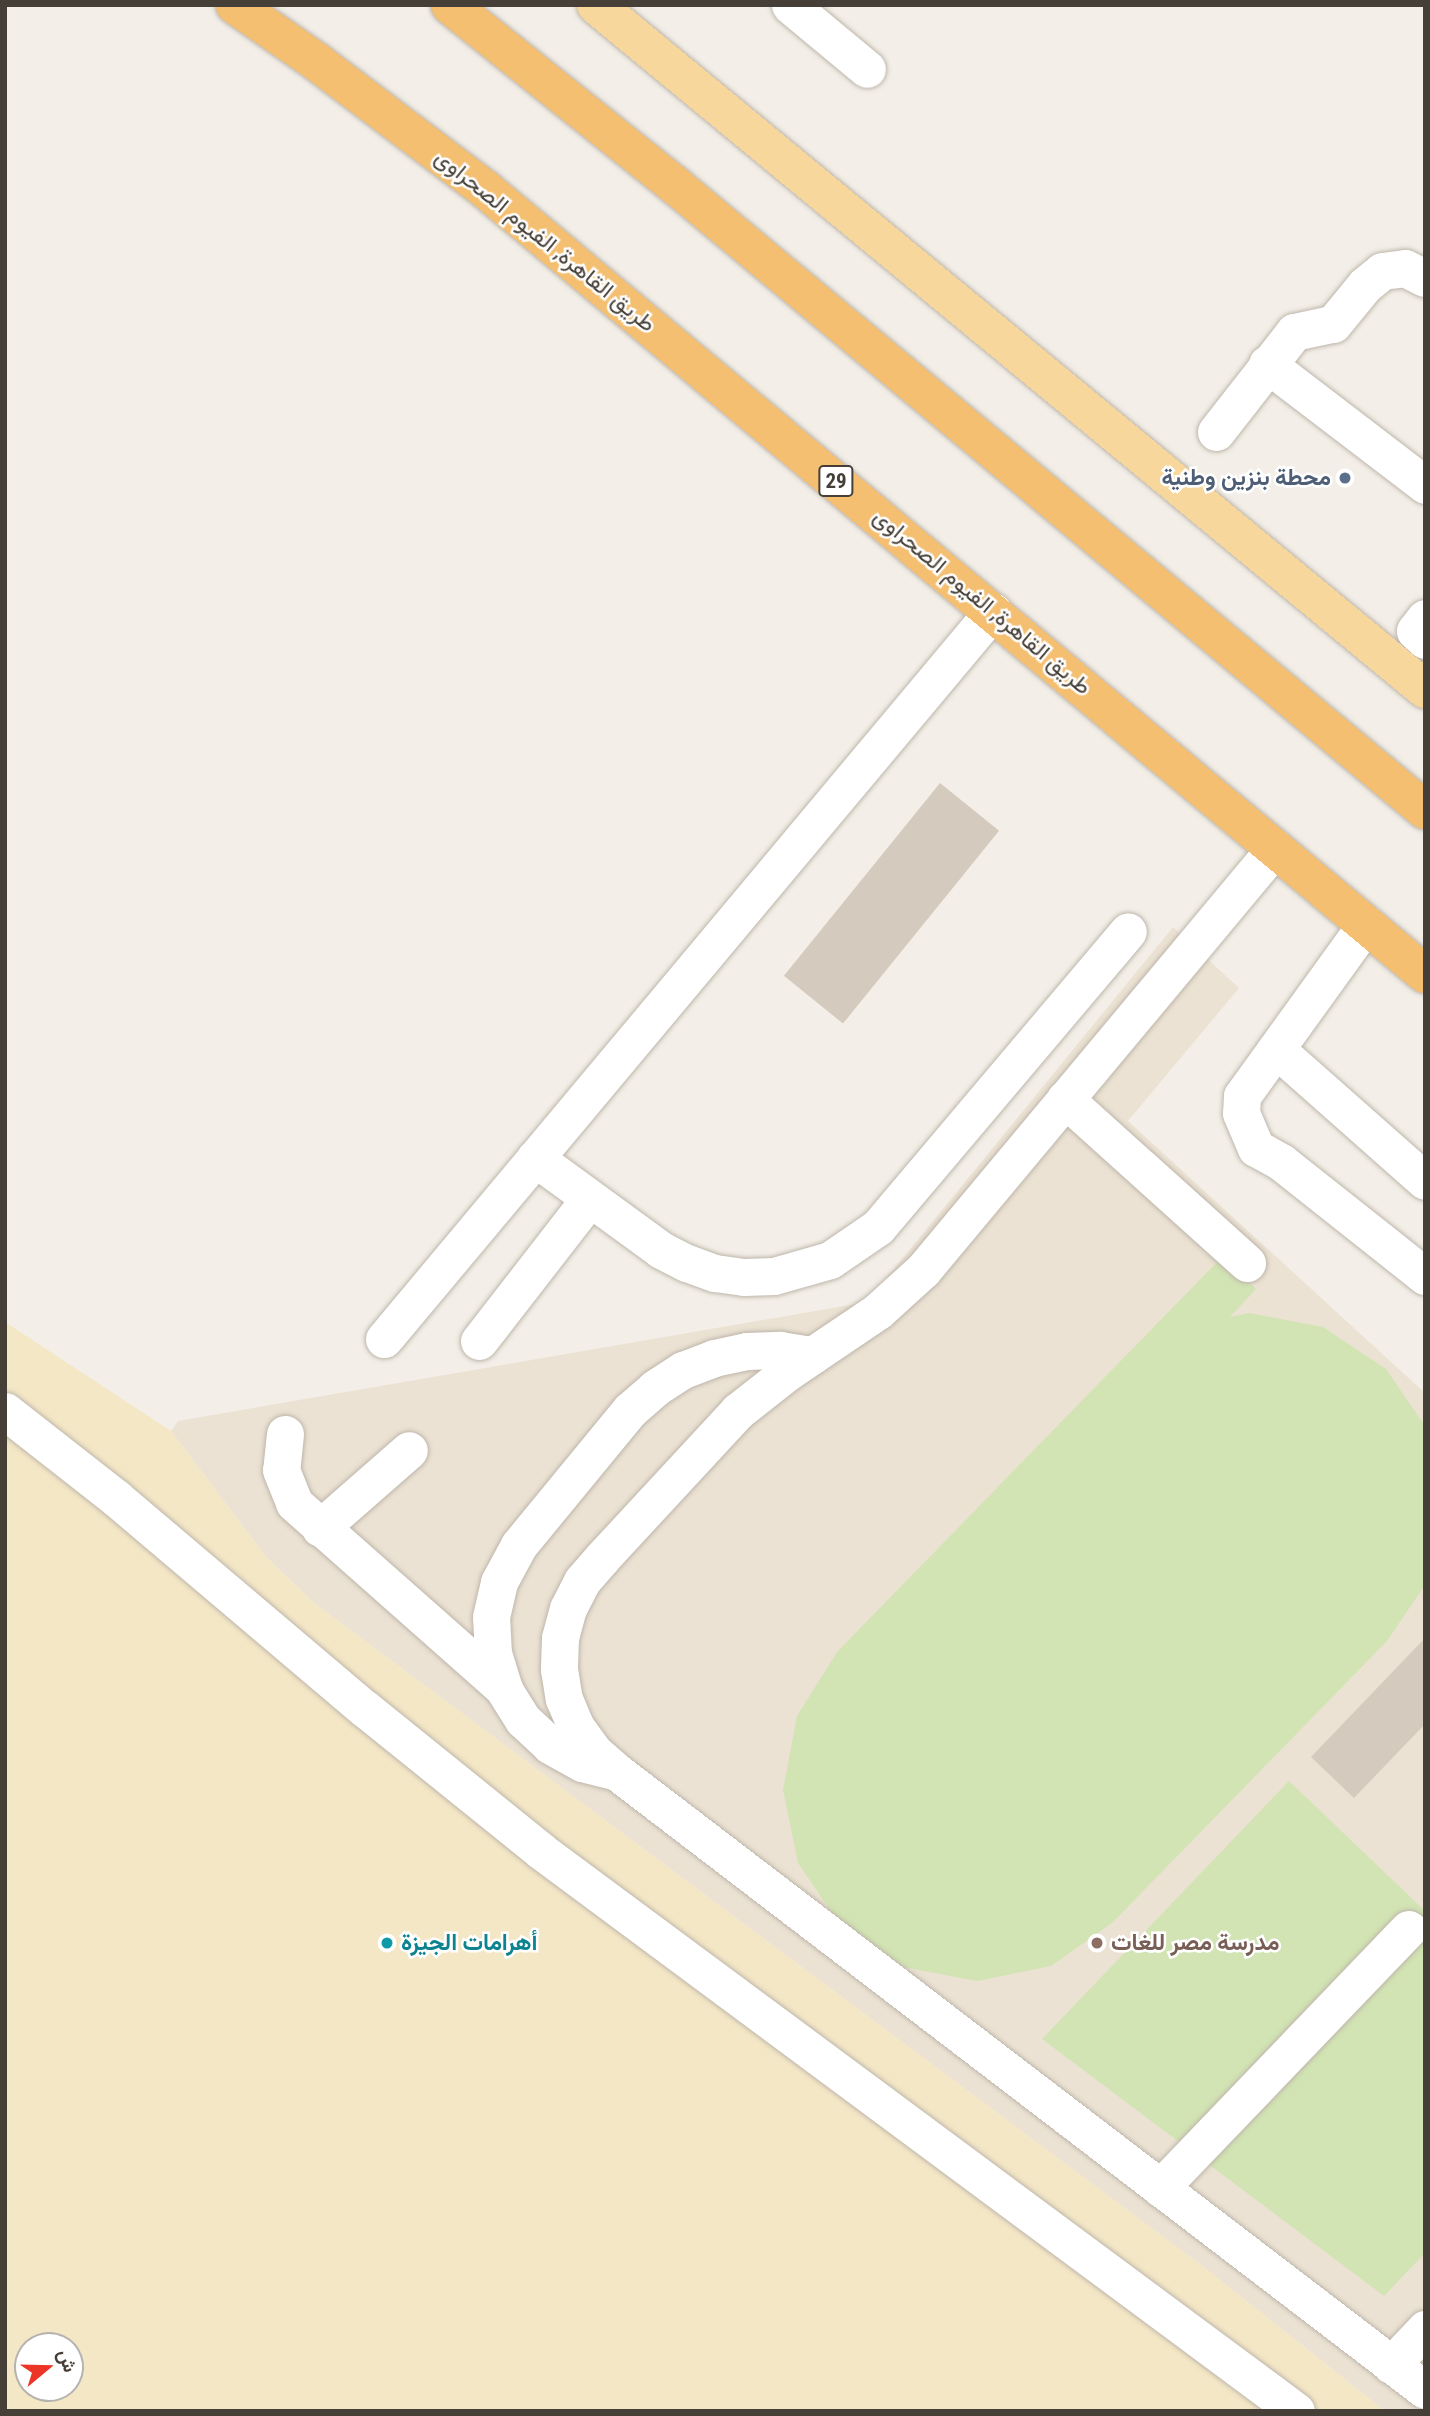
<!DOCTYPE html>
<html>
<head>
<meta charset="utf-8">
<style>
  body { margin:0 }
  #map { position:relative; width:1430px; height:2416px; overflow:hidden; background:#f3efe8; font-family:"Roboto Condensed",Vazirmatn,sans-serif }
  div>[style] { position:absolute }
  .education>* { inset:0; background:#ebe2d3 }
  .green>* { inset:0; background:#d2e4b3 }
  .sand>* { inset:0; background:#f4e7c6 }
  .building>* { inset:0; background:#d4cabe; transform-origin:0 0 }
  .roads { filter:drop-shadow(0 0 2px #beb6ab) drop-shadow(0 0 2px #beb6ab) }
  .minor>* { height:37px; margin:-18.5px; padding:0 18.5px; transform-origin:18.5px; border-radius:18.5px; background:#fff }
  .major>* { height:38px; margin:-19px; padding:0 19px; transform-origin:19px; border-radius:19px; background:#f8d79c }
  .highway>* { height:38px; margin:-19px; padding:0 19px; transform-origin:19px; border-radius:19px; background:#f4bf71 }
  .dots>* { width:19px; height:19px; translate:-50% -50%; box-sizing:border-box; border:4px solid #fff; border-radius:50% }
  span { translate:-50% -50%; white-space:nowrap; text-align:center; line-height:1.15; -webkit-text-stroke:5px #fff; paint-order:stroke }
  .shield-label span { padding:2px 5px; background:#fff; border:2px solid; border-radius:5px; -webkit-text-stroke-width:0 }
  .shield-label { font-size:21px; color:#463f37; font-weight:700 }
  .street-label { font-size:23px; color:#463f37 }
  .service-label { font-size:23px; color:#4e5e75; font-weight:700 }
  .right { translate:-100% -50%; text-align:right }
  .culture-label { font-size:23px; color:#0d838f; font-weight:700 }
  .left { translate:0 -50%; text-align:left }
  .education-label { font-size:23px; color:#785e54; font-weight:700 }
  .frame { position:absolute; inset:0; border:7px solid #463f37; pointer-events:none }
  .north { position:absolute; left:14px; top:2332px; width:70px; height:70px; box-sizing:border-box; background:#fff; border:2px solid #b5b2af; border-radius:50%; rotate:71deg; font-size:19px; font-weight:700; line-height:28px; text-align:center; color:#463f37 }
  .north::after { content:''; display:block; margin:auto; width:24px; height:32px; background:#ec3526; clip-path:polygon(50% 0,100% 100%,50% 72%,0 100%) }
</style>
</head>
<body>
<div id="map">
  <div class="education">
    <i style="clip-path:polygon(1173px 927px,1239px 988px,1128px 1121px,1425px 1393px,1425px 2411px,1385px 2411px,1201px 2265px,313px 1602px,266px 1557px,171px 1431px,178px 1421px,867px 1302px)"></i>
  </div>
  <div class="green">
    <i style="clip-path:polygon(1223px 1256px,1256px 1289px,1230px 1317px,1249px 1313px,1323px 1327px,1386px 1369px,1425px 1426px,1425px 1585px,1387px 1641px,1112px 1923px,1051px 1966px,977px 1981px,903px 1967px,841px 1926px,798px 1863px,783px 1790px,797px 1716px,837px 1652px)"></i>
    <i style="clip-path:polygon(1289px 1781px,1425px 1911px,1425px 2253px,1384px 2296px,1042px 2039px)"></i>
  </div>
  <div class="sand">
    <i style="clip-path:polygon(evenodd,5px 1322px,171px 1431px,266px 1557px,313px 1602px,1201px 2265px,1385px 2411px,5px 2411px,5px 1322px,28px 2346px,70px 2346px,70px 2388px,28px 2388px,28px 2346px)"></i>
  </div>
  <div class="building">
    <i style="left:940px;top:783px;width:76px;height:248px;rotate:39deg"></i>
    <i style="clip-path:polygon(1425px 1638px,1425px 1724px,1354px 1798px,1311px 1757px)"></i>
  </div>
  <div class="roads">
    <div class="minor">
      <i style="left:790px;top:5px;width:100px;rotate:39.7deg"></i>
      <i style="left:1267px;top:364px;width:199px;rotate:37.4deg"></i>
      <i style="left:1216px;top:432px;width:127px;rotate:-52deg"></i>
      <i style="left:1294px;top:332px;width:40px;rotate:-12deg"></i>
      <i style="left:1333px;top:324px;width:50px;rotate:-50.6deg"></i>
      <i style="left:1365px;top:285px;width:22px;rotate:-39deg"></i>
      <i style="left:1382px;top:271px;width:23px;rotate:-7deg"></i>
      <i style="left:1405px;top:268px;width:22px;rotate:27deg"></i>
      <i style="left:1425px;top:618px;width:16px;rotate:128deg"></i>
      <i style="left:1415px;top:631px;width:13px;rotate:42deg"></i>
      <i style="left:1275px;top:848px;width:550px;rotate:129.83deg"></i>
      <i style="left:923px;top:1270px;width:61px;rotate:137.7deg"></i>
      <i style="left:878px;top:1311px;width:107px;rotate:146deg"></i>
      <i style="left:789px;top:1371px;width:65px;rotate:141.9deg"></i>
      <i style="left:738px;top:1411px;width:200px;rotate:132.8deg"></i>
      <i style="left:602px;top:1558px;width:30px;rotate:131deg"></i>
      <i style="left:582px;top:1581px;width:30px;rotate:117deg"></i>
      <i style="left:568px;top:1608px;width:31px;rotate:105deg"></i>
      <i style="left:560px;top:1638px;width:31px;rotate:92deg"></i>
      <i style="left:559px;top:1669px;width:30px;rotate:81deg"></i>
      <i style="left:564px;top:1699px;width:30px;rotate:67deg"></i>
      <i style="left:576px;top:1727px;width:31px;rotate:54deg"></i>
      <i style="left:594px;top:1752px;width:30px;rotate:41deg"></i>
      <i style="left:617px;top:1772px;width:1017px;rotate:37.41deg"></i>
      <i style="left:1366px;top:924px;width:212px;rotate:125.8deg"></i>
      <i style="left:1242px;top:1096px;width:17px;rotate:93deg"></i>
      <i style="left:1241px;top:1113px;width:38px;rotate:67deg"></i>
      <i style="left:1256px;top:1148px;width:29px;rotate:29deg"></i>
      <i style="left:1281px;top:1162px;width:184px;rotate:38.4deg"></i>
      <i style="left:1276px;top:1049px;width:199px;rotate:41.5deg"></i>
      <i style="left:1065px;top:1099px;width:245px;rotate:42deg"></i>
      <i style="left:535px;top:1158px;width:156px;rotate:36.1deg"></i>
      <i style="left:661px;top:1250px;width:29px;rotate:27deg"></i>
      <i style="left:687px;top:1263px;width:30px;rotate:20deg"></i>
      <i style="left:715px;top:1273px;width:29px;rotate:8deg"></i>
      <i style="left:744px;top:1277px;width:30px;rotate:-2deg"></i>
      <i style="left:774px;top:1276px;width:58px;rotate:-15.9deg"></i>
      <i style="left:830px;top:1260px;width:58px;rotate:-34.5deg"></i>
      <i style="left:878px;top:1227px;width:387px;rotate:-49.8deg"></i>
      <i style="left:384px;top:1339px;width:949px;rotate:-50.09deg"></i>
      <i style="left:479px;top:1341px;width:180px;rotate:-52.2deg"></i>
      <i style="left:5px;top:1411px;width:141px;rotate:38.1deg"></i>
      <i style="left:116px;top:1498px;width:325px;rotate:40.3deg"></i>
      <i style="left:364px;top:1708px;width:228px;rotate:38.9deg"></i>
      <i style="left:541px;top:1851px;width:940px;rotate:36.57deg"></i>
      <i style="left:285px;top:1434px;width:36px;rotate:96deg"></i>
      <i style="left:281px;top:1470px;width:35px;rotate:68deg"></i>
      <i style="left:294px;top:1503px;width:281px;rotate:41.5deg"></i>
      <i style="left:320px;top:1528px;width:118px;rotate:-41.2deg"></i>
      <i style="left:610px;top:1770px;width:29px;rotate:-166deg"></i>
      <i style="left:582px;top:1763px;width:37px;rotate:-151deg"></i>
      <i style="left:550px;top:1745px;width:37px;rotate:-137deg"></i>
      <i style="left:523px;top:1720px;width:36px;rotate:-122deg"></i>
      <i style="left:504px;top:1689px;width:37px;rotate:-107deg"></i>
      <i style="left:493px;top:1654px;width:37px;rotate:-93deg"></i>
      <i style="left:491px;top:1617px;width:36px;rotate:-77deg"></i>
      <i style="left:499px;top:1582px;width:42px;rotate:-61.6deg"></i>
      <i style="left:519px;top:1545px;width:175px;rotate:-50.6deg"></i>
      <i style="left:630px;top:1410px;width:33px;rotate:-41deg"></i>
      <i style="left:655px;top:1388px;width:33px;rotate:-33deg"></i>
      <i style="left:683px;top:1370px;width:33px;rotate:-21deg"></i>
      <i style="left:714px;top:1358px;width:34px;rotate:-12deg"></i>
      <i style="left:747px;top:1351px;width:33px;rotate:-2deg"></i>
      <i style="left:780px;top:1350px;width:33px;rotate:9deg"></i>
      <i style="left:1160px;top:2188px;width:359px;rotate:-46.2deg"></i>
      <i style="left:1391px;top:2365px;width:50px;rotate:-46.6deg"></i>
    </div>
    <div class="major">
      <i style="left:596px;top:5px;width:1075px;rotate:39.53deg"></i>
    </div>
    <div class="highway">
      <i style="left:235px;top:5px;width:100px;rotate:34.8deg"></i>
      <i style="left:317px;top:62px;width:212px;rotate:37.1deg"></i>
      <i style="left:486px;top:190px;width:1223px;rotate:39.86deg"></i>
      <i style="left:450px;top:5px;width:290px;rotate:38.7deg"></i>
      <i style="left:676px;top:186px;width:975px;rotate:39.8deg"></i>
    </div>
  </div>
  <div class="dots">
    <i style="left:1345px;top:478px;background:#5c6f8a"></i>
    <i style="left:387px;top:1943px;background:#0f9aa8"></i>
    <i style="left:1097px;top:1943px;background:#8d6e63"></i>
  </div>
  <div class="shield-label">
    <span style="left:836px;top:481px">29</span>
  </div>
  <div class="street-label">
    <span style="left:545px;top:241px;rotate:39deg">طريق القاهرة, الفيوم الصحراوى</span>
    <span style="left:982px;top:602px;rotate:40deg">طريق القاهرة, الفيوم الصحراوى</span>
  </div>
  <div class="service-label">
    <span class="right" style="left:1331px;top:478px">محطة بنزين وطنية</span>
  </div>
  <div class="culture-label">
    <span class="left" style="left:401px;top:1943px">أهرامات الجيزة</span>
  </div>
  <div class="education-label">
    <span class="left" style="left:1111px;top:1943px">مدرسة مصر للغات</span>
  </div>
  <div class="frame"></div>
  <div class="north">ش</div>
</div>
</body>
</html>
